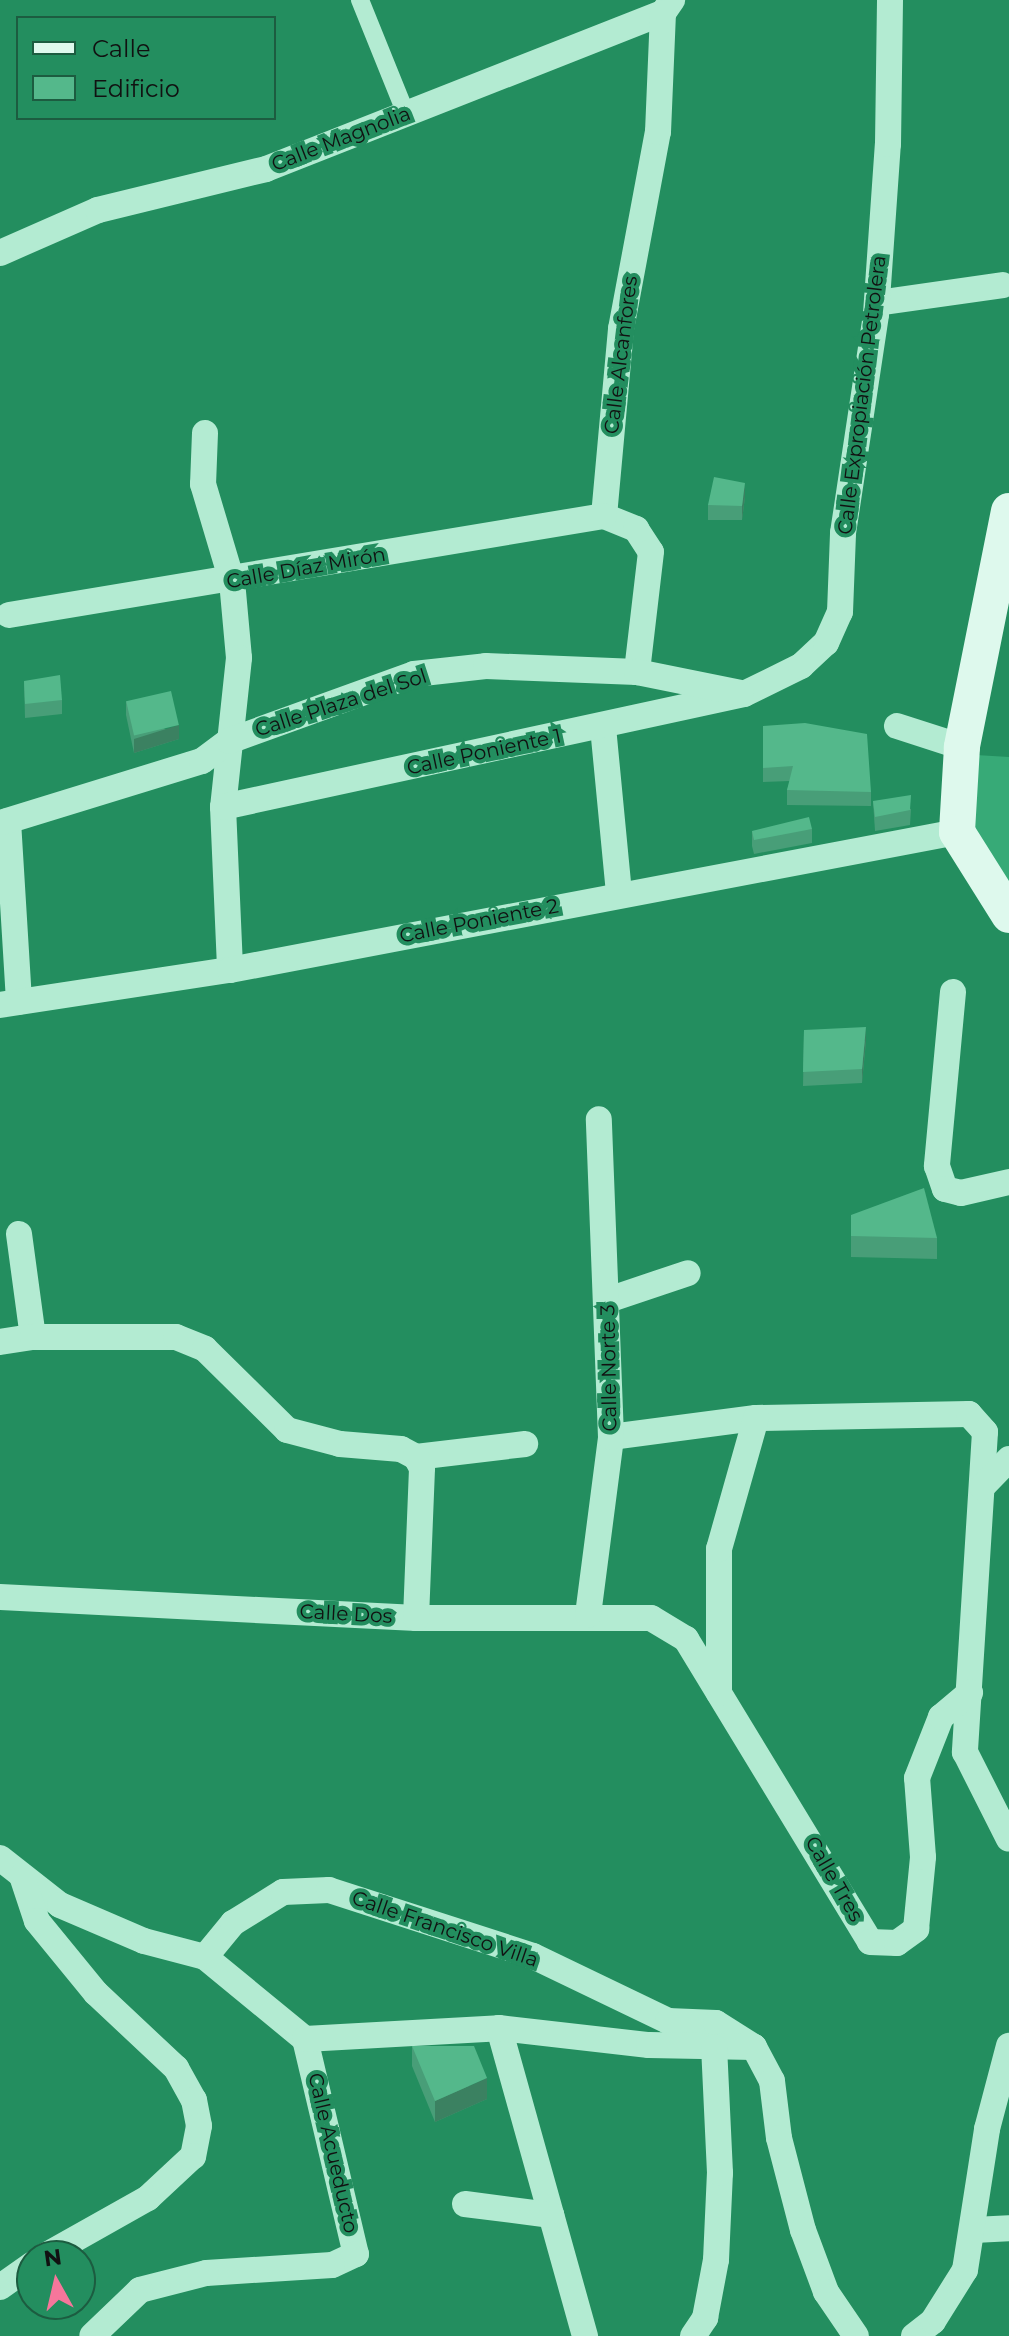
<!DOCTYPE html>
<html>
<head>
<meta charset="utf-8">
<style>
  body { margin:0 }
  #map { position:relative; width:1009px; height:2336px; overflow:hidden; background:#238e5f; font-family:Montserrat,sans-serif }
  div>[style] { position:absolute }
  .green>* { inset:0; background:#37aa77 }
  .pedestrian>* { height:18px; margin:-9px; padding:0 9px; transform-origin:9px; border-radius:9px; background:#b3ebd2 }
  .minor>* { height:26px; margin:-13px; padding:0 13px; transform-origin:13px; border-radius:13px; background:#b3ebd2 }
  .secondary>* { height:36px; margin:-18px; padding:0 18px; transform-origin:18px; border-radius:18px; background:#def9ed }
  .wall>* { inset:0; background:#489e78 }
  .shaded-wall>* { inset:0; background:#3b8161 }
  .building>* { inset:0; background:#54b88b; transform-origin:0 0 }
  span { translate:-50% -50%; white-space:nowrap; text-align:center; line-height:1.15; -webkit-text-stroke:8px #238e5f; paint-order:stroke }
  .street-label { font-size:20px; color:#111 }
  .legend { position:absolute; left:16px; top:16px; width:260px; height:104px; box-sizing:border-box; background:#238e5f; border:2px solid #1c5c40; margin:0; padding:10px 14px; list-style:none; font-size:24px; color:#111 }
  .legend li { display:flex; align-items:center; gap:16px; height:40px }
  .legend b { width:40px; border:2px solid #1c5c40 }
  .north { position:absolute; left:16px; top:2240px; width:80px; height:80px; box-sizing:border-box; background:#238e5f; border:2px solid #1c5c40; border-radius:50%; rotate:352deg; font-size:22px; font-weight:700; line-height:32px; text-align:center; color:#111 }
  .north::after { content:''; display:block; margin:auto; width:28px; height:36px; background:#f6769b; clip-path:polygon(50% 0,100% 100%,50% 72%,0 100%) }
</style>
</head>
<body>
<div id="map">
  <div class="green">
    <i style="clip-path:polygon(976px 755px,1009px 757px,1009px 889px,967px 862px)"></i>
  </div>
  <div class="pedestrian">
    <i style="left:360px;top:0;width:123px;rotate:68deg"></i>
  </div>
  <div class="minor">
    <i style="left:0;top:253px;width:107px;rotate:-23.7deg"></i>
    <i style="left:98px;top:210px;width:173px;rotate:-13.7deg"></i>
    <i style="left:266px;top:169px;width:427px;rotate:-21.5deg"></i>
    <i style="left:663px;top:13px;width:16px;rotate:-55deg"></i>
    <i style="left:877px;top:303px;width:127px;rotate:-8.1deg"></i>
    <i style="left:205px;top:433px;width:51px;rotate:92.2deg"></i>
    <i style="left:203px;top:484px;width:101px;rotate:73.4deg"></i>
    <i style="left:232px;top:581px;width:77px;rotate:84.8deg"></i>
    <i style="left:239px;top:658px;width:150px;rotate:96.1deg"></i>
    <i style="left:223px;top:807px;width:163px;rotate:87.5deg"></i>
    <i style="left:604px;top:516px;width:188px;rotate:-84.8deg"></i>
    <i style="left:621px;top:329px;width:200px;rotate:-79.4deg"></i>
    <i style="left:658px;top:132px;width:119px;rotate:-87.6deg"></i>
    <i style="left:604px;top:516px;width:35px;rotate:22deg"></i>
    <i style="left:636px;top:529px;width:27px;rotate:57deg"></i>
    <i style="left:651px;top:552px;width:121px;rotate:96.7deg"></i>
    <i style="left:9px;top:615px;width:603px;rotate:-9.45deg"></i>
    <i style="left:897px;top:726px;width:68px;rotate:17.9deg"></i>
    <i style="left:603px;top:727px;width:168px;rotate:84.5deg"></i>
    <i style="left:223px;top:807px;width:533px;rotate:-12.24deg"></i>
    <i style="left:744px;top:694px;width:64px;rotate:-26.2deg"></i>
    <i style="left:801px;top:666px;width:34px;rotate:-43deg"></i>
    <i style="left:826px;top:643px;width:34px;rotate:-66deg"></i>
    <i style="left:840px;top:612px;width:79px;rotate:-87.8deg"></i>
    <i style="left:843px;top:533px;width:221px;rotate:-81.4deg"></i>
    <i style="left:876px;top:314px;width:170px;rotate:-86deg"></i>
    <i style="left:888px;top:144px;width:144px;rotate:-89.2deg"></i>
    <i style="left:8px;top:821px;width:181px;rotate:86.5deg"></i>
    <i style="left:0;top:823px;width:211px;rotate:-17.1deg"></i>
    <i style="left:202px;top:761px;width:34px;rotate:-37deg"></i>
    <i style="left:229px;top:741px;width:197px;rotate:-19.9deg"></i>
    <i style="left:414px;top:674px;width:72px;rotate:-6.3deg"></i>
    <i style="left:486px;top:666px;width:151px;rotate:2.3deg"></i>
    <i style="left:637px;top:672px;width:106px;rotate:11.4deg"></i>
    <i style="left:953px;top:992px;width:175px;rotate:95.3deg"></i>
    <i style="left:937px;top:1166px;width:24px;rotate:71deg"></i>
    <i style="left:945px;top:1189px;width:16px;rotate:14deg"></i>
    <i style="left:961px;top:1193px;width:49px;rotate:-12.9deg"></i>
    <i style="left:0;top:1005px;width:233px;rotate:-8.7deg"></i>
    <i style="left:230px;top:970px;width:740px;rotate:-10.75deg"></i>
    <i style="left:19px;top:1234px;width:104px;rotate:82.3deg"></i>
    <i style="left:608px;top:1300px;width:84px;rotate:-18.6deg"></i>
    <i style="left:0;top:1342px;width:33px;rotate:-9deg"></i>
    <i style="left:33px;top:1337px;width:143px"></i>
    <i style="left:176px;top:1337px;width:31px;rotate:22deg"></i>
    <i style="left:205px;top:1349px;width:115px;rotate:44.6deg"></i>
    <i style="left:287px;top:1430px;width:55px;rotate:14.8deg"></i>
    <i style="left:340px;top:1444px;width:61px;rotate:4.7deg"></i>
    <i style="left:401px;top:1449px;width:17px;rotate:28deg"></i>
    <i style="left:611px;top:1437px;width:146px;rotate:-7.5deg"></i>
    <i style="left:756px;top:1418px;width:213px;rotate:-1.1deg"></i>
    <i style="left:969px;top:1414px;width:24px;rotate:48deg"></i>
    <i style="left:985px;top:1432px;width:321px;rotate:93.6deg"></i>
    <i style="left:965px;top:1752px;width:97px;rotate:63.2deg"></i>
    <i style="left:416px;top:1457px;width:110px;rotate:-6.8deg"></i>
    <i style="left:982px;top:1487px;width:39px;rotate:-46deg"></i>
    <i style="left:0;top:1597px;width:417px;rotate:2.9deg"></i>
    <i style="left:416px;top:1618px;width:235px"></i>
    <i style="left:651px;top:1618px;width:41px;rotate:31deg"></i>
    <i style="left:686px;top:1639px;width:354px;rotate:58.7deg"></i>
    <i style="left:870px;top:1942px;width:27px;rotate:2deg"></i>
    <i style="left:897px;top:1943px;width:24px;rotate:-36deg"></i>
    <i style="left:916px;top:1929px;width:72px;rotate:-84.4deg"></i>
    <i style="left:923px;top:1857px;width:79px;rotate:-94.3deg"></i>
    <i style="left:917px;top:1778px;width:66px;rotate:-68.5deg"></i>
    <i style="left:941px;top:1717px;width:38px;rotate:-40deg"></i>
    <i style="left:588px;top:1615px;width:179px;rotate:-82.6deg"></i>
    <i style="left:611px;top:1437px;width:318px;rotate:-92.2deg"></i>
    <i style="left:416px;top:1618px;width:150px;rotate:-87.7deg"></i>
    <i style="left:422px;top:1468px;width:13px;rotate:-119deg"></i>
    <i style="left:719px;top:1693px;width:144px;rotate:-90deg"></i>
    <i style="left:719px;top:1549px;width:136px;rotate:-74.2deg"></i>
    <i style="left:0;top:1858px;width:76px;rotate:38.1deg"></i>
    <i style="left:60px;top:1905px;width:91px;rotate:23.2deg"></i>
    <i style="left:144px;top:1941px;width:63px;rotate:14.7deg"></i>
    <i style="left:205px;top:1957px;width:129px;rotate:39.4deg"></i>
    <i style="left:305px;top:2039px;width:221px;rotate:76.7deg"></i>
    <i style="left:356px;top:2254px;width:26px;rotate:155deg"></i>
    <i style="left:332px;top:2265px;width:126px;rotate:176.4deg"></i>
    <i style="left:206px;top:2273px;width:68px;rotate:165.6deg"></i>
    <i style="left:140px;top:2290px;width:66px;rotate:136.2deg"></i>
    <i style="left:22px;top:1876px;width:47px;rotate:71.6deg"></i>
    <i style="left:37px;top:1921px;width:93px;rotate:50.7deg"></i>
    <i style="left:96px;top:1993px;width:110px;rotate:43.2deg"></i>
    <i style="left:176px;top:2068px;width:37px;rotate:61deg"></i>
    <i style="left:194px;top:2100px;width:26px;rotate:79deg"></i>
    <i style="left:199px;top:2126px;width:31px;rotate:101deg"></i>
    <i style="left:193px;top:2156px;width:62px;rotate:137deg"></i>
    <i style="left:148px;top:2198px;width:118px;rotate:150.6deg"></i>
    <i style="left:205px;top:1957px;width:44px;rotate:-50.5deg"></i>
    <i style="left:233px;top:1923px;width:59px;rotate:-31.8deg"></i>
    <i style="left:283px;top:1892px;width:46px;rotate:-2.5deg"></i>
    <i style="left:329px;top:1890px;width:214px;rotate:17.9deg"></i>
    <i style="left:533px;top:1956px;width:150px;rotate:25.7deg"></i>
    <i style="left:668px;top:2021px;width:48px;rotate:2.4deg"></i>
    <i style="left:716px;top:2023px;width:45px;rotate:32.3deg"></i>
    <i style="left:754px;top:2047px;width:38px;rotate:62deg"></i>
    <i style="left:772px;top:2081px;width:57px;rotate:83deg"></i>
    <i style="left:779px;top:2138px;width:95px;rotate:75.4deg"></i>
    <i style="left:803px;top:2230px;width:66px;rotate:69.6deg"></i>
    <i style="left:826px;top:2292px;width:53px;rotate:55.7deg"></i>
    <i style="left:499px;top:2028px;width:320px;rotate:74.4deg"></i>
    <i style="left:305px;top:2039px;width:194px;rotate:-3.2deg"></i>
    <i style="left:499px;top:2028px;width:151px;rotate:6.5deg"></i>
    <i style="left:649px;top:2045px;width:105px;rotate:1.1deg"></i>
    <i style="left:465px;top:2204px;width:87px;rotate:7.3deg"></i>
    <i style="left:974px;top:2230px;width:35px;rotate:-3deg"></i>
    <i style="left:0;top:2287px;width:39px;rotate:-35deg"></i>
    <i style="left:693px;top:2336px;width:22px;rotate:-56deg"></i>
    <i style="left:705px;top:2318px;width:59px;rotate:-79.3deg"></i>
    <i style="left:716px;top:2260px;width:87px;rotate:-87.4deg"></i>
    <i style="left:720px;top:2173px;width:126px;rotate:-92.7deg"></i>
    <i style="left:914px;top:2336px;width:24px;rotate:-38deg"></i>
    <i style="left:933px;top:2321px;width:60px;rotate:-57.9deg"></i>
    <i style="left:965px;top:2270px;width:143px;rotate:-81.1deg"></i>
    <i style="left:987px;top:2129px;width:86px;rotate:-75.2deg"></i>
  </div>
  <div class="secondary">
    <i style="left:1009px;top:511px;width:241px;rotate:101.3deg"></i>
    <i style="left:962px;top:747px;width:85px;rotate:93.4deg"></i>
    <i style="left:957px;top:832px;width:98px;rotate:57.9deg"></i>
  </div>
  <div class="wall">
    <i style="clip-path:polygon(745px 497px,742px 520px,708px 520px,708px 505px)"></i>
    <i style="clip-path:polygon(24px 681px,62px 700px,62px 714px,25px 718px)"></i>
    <i style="clip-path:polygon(126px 701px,179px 739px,134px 753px,126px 715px)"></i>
    <i style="clip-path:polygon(763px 726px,871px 792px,871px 806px,787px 805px,787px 790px,790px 781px,763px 782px)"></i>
    <i style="clip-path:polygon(873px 801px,911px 809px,910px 825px,875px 831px)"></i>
    <i style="clip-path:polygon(812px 829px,812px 843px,754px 854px,752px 846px,752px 831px)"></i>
    <i style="clip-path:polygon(804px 1030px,866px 1041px,862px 1083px,803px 1086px)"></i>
    <i style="clip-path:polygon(851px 1215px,937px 1238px,937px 1259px,851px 1257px)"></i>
    <i style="clip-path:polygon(412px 2046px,487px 2099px,435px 2122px,412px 2066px)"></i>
  </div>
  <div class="shaded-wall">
    <i style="clip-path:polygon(745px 483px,745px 497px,742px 520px,742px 506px)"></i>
    <i style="clip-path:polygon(179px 725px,179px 739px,134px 753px,134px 739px)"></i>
    <i style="clip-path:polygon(866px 1027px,866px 1041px,862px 1083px,862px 1069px)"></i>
    <i style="clip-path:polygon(487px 2078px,487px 2099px,435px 2122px,435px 2101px)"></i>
  </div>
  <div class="building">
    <i style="clip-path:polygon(714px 477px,745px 483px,742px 506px,708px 505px)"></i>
    <i style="clip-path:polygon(60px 675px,62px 700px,25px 704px,24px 681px)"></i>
    <i style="left:171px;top:691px;width:35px;height:46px;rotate:77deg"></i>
    <i style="clip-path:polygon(805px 723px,867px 734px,871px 792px,787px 790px,793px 766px,763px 768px,763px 726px)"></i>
    <i style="clip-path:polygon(911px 795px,910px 810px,875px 817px,873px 801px)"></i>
    <i style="clip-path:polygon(809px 817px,812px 829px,754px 840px,752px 831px)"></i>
    <i style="clip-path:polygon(866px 1027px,862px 1069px,803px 1072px,804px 1030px)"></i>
    <i style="clip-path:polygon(924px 1188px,937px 1238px,851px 1236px,851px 1215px)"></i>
    <i style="clip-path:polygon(412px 2046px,474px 2046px,487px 2078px,435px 2101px)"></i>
  </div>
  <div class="street-label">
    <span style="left:341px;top:139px;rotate:-21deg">Calle Magnolia</span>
    <span style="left:621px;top:355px;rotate:-83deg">Calle Alcanfores</span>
    <span style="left:862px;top:395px;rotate:-83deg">Calle Expropiación Petrolera</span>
    <span style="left:306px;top:568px;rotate:-10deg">Calle Díaz Mirón</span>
    <span style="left:341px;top:703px;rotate:-18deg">Calle Plaza del Sol</span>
    <span style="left:484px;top:752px;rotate:-12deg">Calle Poniente 1</span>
    <span style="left:479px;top:921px;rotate:-11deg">Calle Poniente 2</span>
    <span style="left:609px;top:1368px;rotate:-91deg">Calle Norte 3</span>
    <span style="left:346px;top:1614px;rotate:3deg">Calle Dos</span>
    <span style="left:834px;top:1879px;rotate:60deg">Calle Tres</span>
    <span style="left:445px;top:1929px;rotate:19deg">Calle Francisco Villa</span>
    <span style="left:333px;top:2153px;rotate:77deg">Calle Acueducto</span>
  </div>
  <ul class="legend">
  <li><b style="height:10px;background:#def9ed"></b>Calle</li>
  <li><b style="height:22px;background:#54b88b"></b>Edificio</li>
  </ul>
  <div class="north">N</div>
</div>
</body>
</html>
